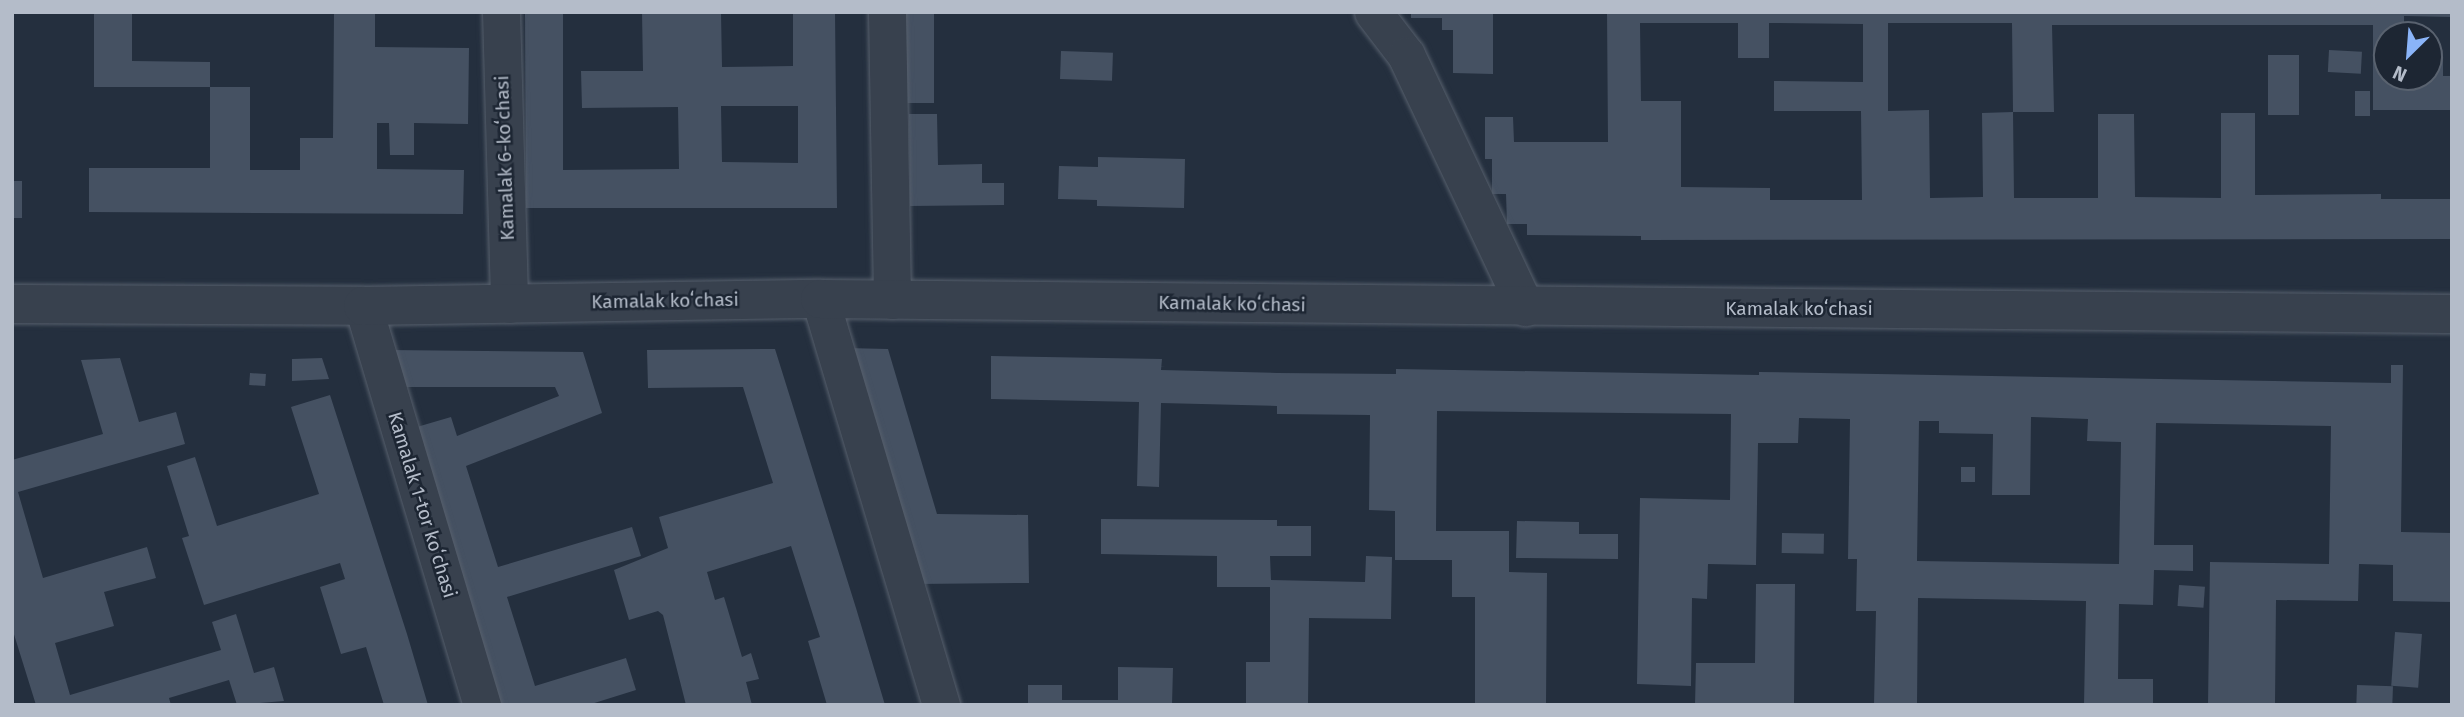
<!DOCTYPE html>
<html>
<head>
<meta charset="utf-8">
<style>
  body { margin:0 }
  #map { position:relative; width:2464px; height:717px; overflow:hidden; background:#242f3e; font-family:"Fira Sans",sans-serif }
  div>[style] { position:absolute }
  .building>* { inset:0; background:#455162; transform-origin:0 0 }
  .roads { filter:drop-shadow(0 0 2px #565f6c) drop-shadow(0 0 2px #565f6c) }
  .minor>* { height:37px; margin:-18.5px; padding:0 18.5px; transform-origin:18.5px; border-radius:18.5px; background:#38414e }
  .tertiary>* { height:38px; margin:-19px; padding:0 19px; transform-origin:19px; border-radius:19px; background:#38414e }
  span { translate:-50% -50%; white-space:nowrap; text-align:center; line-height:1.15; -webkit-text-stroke:5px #1d2633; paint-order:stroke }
  .street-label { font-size:19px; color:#b4bcc9 }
  .frame { position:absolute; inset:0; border:14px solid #b4bcc9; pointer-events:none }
  .north { position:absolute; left:2373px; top:21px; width:70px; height:70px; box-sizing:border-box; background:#1d2633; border:2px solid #59626f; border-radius:50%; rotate:205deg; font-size:19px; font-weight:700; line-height:28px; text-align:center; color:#b4bcc9 }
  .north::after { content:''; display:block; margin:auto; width:24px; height:32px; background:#8ab4f8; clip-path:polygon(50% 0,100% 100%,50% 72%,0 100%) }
</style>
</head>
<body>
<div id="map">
  <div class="building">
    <i style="clip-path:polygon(94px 12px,132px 12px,132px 61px,210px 62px,210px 87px,94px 87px)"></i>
    <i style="clip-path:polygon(334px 12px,375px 12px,375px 47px,469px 48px,468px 124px,414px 123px,414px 155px,390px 155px,389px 123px,377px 123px,377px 169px,464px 170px,463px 214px,89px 212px,89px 168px,210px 168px,210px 87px,250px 87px,250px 170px,300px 170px,300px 138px,333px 138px)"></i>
    <i style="clip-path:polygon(evenodd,525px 12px,563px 12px,563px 170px,679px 169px,678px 107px,582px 108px,581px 71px,643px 71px,642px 12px,721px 12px,722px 67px,793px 66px,793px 12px,835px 12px,837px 208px,526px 208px,525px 12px,721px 106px,798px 106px,798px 163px,722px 162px,721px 106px)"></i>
    <i style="left:901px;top:12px;width:33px;height:91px"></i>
    <i style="clip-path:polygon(1411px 12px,1493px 12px,1493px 74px,1453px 73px,1453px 30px,1442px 30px,1442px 18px,1411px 18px)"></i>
    <i style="clip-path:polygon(evenodd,1607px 12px,2452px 12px,2452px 17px,2404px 16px,2404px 35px,2387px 35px,2387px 77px,2429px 77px,2429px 56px,2443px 56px,2443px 76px,2452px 76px,2452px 110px,2373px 110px,2373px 25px,2052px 25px,2054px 112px,2013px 112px,2012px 23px,1888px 23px,1888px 111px,1929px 110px,1930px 198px,1983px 197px,1982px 113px,2013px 112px,2014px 198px,2098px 198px,2098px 114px,2134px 114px,2135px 197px,2221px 198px,2221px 113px,2255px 113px,2255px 195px,2381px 194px,2381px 199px,2452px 199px,2452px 239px,1641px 240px,1641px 236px,1527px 235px,1527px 224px,1507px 224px,1506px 194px,1492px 194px,1492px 159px,1485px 159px,1485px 117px,1513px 117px,1514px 142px,1608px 142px,1607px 12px,1640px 23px,1738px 23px,1738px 58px,1769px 58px,1769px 23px,1863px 24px,1863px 82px,1774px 81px,1774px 111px,1861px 111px,1862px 200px,1770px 200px,1770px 188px,1681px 187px,1681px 101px,1641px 101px,1640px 23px)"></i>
    <i style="left:2329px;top:50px;width:33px;height:22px;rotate:3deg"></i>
    <i style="left:1061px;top:51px;width:52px;height:28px;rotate:2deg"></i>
    <i style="left:2299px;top:55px;width:60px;height:31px;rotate:90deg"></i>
    <i style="left:2370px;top:91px;width:25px;height:15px;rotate:90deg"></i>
    <i style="clip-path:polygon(909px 114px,937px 114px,938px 165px,982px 164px,982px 183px,1004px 183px,1004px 205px,910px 206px)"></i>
    <i style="clip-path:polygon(1098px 157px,1185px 159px,1184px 208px,1097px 206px,1097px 200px,1058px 199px,1059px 166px,1098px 167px)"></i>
    <i style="left:12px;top:181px;width:10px;height:37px"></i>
    <i style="clip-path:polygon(846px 348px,888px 349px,937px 514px,1028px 515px,1029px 583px,916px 584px)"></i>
    <i style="clip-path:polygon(775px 349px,856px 608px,885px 705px,827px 705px,808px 641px,820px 637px,791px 546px,707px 572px,715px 600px,724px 597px,742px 657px,751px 653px,759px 679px,746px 682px,752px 705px,686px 705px,663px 615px,658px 611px,629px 620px,614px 570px,668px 548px,659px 517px,773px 483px,743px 387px,648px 388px,647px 350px)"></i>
    <i style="clip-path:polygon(389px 350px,583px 352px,602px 413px,466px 466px,498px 567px,632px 527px,641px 556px,507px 597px,535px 686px,626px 658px,636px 690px,588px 705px,495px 705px,410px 429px,451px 417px,457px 436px,559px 396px,555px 387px,400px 387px)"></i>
    <i style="clip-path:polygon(evenodd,991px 356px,1162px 359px,1161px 370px,1277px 373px,1396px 374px,1396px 369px,1759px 375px,1759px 372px,2391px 383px,2391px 365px,2403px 365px,2401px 532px,2452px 533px,2452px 602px,2393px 601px,2393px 565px,2359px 564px,2358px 601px,2276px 600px,2275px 705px,2208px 705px,2210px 562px,2329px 564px,2331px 426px,2156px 423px,2154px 545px,2193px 545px,2193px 571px,2154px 570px,2153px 605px,2119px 604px,2118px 679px,2153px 679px,2153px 705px,2084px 705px,2086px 601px,1918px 598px,1917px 705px,1874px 705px,1876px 611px,1856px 611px,1857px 559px,1848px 559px,1850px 419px,1799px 418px,1798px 443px,1758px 443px,1756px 565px,1708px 564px,1707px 599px,1692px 598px,1691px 686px,1637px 684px,1640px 498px,1730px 500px,1731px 414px,1437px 411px,1436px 531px,1509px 531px,1509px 572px,1547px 573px,1546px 705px,1475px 705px,1475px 597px,1452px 597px,1452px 560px,1395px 560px,1395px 511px,1369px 510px,1370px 415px,1277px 414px,1277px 406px,1161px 403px,1159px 487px,1137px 486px,1139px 402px,991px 399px,991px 356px,2031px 417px,2088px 419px,2087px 441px,2121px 442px,2119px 564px,1917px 561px,1919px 421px,1939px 421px,1939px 433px,1993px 434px,1992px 495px,2030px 495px,2031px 417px)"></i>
    <i style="clip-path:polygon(120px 358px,139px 422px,176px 412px,185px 444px,18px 492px,43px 578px,147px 547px,156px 578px,104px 592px,114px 626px,55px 643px,70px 695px,221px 650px,212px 622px,236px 614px,254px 673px,274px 667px,284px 701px,237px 705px,229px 680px,169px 698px,171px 705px,36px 705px,12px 628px,12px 460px,103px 434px,81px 360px)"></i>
    <i style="clip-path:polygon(322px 358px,329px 379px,292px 381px,292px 359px)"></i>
    <i style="left:250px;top:373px;width:16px;height:12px;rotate:4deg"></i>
    <i style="clip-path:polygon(330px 395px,407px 634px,428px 705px,384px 705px,366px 647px,341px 654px,320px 587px,345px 579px,340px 563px,204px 605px,182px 538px,189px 536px,167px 466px,195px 457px,217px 526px,319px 494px,291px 407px)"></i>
    <i style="left:1961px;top:467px;width:14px;height:15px"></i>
    <i style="clip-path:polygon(1101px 519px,1277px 520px,1277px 526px,1311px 526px,1311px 556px,1270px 556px,1271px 580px,1365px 582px,1366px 556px,1392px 557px,1391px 619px,1309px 618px,1308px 705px,1246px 705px,1246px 662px,1270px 662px,1270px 587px,1217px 587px,1217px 556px,1101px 554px)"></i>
    <i style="clip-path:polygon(1517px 521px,1579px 522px,1579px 534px,1618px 534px,1618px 559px,1516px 558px)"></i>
    <i style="left:1782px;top:533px;width:42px;height:20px;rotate:1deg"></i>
    <i style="clip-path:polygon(1756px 584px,1795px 584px,1794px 705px,1695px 705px,1696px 663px,1755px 663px)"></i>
    <i style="left:2179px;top:585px;width:26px;height:21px;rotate:4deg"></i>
    <i style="left:2395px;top:632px;width:27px;height:54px;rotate:4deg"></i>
    <i style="clip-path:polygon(1118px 667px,1173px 668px,1172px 705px,1028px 705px,1028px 685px,1062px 685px,1062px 700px,1118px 700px)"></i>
    <i style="left:2357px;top:685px;width:36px;height:20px;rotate:2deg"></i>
  </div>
  <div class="roads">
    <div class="minor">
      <i style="left:501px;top:12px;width:292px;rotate:88.4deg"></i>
      <i style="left:887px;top:12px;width:288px;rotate:89deg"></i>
      <i style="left:1373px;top:12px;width:54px;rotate:52.5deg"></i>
      <i style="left:1406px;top:55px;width:279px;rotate:64.7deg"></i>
      <i style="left:820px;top:299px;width:424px;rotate:73.4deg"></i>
      <i style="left:363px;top:306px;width:416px;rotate:73.4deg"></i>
    </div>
    <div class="tertiary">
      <i style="left:12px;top:304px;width:351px;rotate:0.3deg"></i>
      <i style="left:363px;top:306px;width:457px;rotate:-0.9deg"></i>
      <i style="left:820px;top:299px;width:1632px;rotate:0.53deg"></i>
    </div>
  </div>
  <div class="street-label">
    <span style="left:505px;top:158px;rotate:-92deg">Kamalak 6-koʻchasi</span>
    <span style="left:665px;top:301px;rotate:-1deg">Kamalak koʻchasi</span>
    <span style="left:1232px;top:304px;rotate:1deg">Kamalak koʻchasi</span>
    <span style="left:1799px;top:309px">Kamalak koʻchasi</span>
    <span style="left:422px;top:505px;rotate:73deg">Kamalak 1-tor koʻchasi</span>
  </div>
  <div class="frame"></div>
  <div class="north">N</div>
</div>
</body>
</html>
